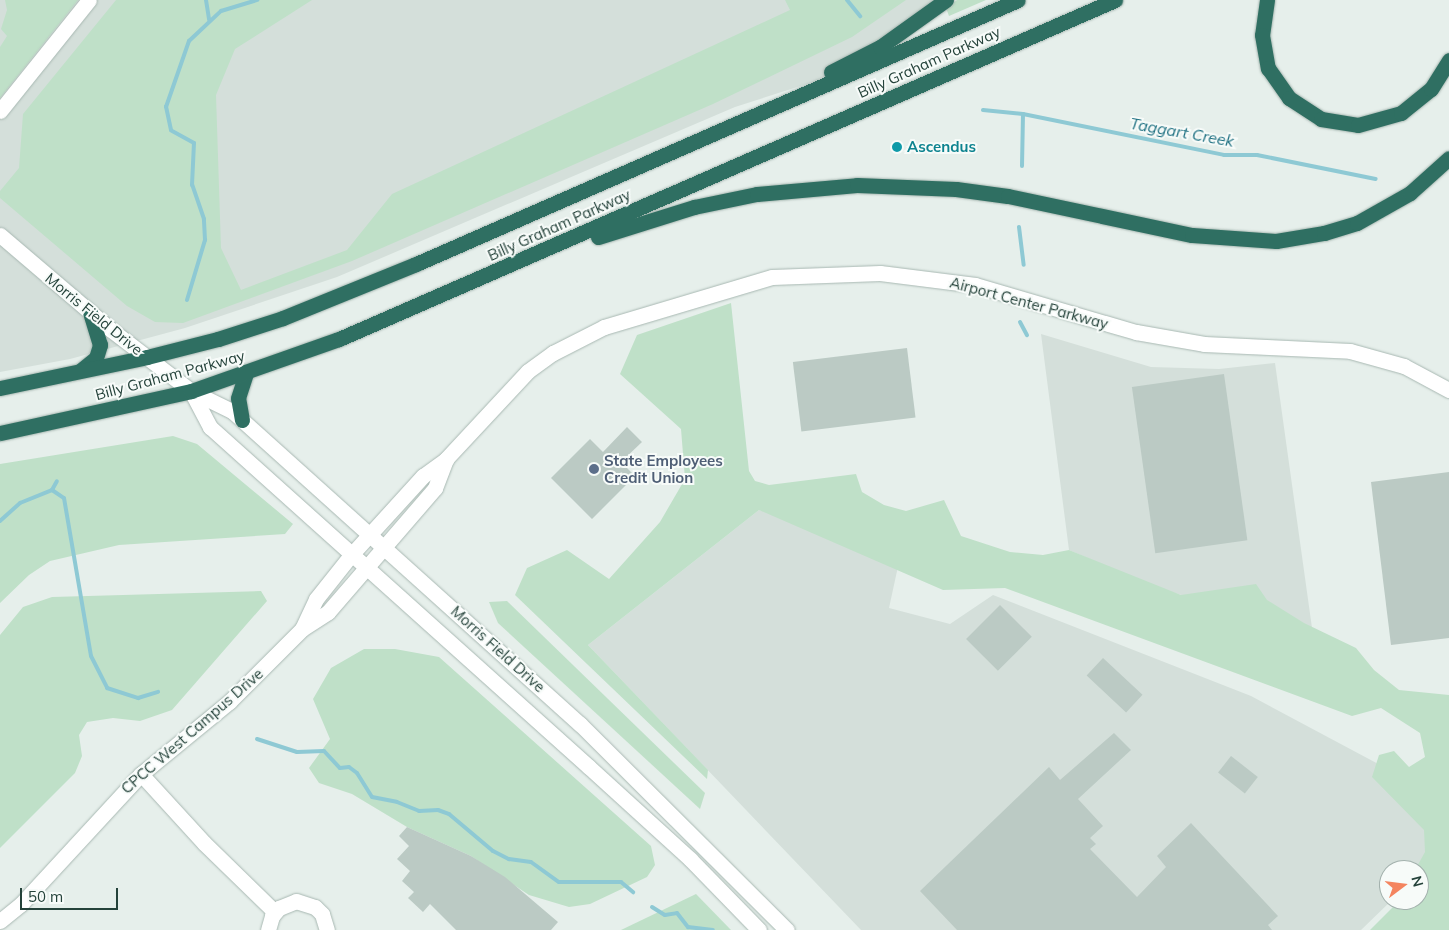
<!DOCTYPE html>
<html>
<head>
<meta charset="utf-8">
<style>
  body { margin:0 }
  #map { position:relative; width:1449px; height:930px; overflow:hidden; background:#e6efeb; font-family:Mulish,sans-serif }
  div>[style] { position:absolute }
  .built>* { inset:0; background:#d4dfda }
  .green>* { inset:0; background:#bfe0c8 }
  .stream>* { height:4px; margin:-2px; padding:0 2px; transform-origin:2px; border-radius:2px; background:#8ec9d4 }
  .building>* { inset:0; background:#bbcac4; transform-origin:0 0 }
  .roads { filter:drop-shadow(0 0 1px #a8b8b2) drop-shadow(0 0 1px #a8b8b2) }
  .minor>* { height:15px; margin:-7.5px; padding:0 7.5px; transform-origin:7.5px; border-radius:7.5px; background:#fff }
  .highway>* { height:15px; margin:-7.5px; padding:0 7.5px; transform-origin:7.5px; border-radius:7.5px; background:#2f6f62 }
  .dots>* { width:14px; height:14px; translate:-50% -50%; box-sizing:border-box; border:2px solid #f7fbf9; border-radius:50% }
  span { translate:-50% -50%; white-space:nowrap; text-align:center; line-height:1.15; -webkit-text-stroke:4px #f7fbf9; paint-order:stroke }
  .street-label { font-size:15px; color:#24423a }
  .culture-label { font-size:15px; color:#0d838f; font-weight:700 }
  .left { translate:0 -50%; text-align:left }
  .service-label { font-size:15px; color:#4e5e75; font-weight:700 }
  .water-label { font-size:16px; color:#1c6f80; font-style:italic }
  .north { position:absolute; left:1379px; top:860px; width:50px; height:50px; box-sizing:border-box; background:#f7fbf9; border:1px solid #a3b1ad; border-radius:50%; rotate:75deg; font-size:14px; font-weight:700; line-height:20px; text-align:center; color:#24423a }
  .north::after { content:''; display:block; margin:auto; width:18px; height:22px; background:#f4845f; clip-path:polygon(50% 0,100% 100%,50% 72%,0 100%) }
  .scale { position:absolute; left:20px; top:888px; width:98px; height:22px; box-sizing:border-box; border:2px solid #24423a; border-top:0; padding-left:6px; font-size:15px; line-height:18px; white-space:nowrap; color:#24423a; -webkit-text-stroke:4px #f7fbf9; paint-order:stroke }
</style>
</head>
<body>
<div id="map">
  <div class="built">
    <i style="clip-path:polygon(0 0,946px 0,880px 47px,813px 82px,735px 107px,337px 277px,185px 328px,70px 359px,0 372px)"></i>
    <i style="clip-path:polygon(1041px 334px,1151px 367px,1219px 369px,1275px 363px,1313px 635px,1155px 587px,1069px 550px)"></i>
    <i style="clip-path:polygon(759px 510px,902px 548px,889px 608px,950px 624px,993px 595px,1251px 696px,1382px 766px,1449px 844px,1419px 870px,1389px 870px,1389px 900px,1392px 900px,1361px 930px,861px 930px,588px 645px)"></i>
  </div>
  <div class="green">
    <i style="clip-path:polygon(5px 0,78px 0,0 98px,0 47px,7px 36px,1px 29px,7px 10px)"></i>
    <i style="clip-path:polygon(116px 0,312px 0,235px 49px,216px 95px,221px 248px,241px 290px,347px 250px,392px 194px,790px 10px,785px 0,906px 0,852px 37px,713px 104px,352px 261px,183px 323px,155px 322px,127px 306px,0 198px,0 191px,19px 168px,23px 114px)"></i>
    <i style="clip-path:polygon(957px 0,986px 0,949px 16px,946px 8px)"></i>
    <i style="clip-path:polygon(731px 303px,749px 471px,755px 481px,769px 485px,856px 474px,862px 492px,884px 505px,906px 511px,944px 500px,961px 536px,1010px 552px,1043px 555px,1069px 550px,1181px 595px,1256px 584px,1267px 600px,1304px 623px,1356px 648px,1374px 670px,1399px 690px,1449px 695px,1449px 930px,1370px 930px,1400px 900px,1419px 900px,1419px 870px,1415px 870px,1425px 852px,1424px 830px,1372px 777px,1379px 755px,1394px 751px,1409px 767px,1425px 757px,1420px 733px,1381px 708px,1352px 716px,1005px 588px,943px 590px,759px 510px,588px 645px,708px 770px,707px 779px,515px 595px,527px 568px,567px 550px,609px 579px,660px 522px,685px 479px,681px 429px,620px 374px,637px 335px)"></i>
    <i style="clip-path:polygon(173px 436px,197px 444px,293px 524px,285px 534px,119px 545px,50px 561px,29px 575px,0 603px,0 464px)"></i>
    <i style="clip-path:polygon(261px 591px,267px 601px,172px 710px,140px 721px,113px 718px,87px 722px,79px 735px,82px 756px,75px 773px,0 848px,0 635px,23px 607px,52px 597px)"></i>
    <i style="clip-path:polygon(507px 601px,705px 793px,700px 809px,498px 623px,489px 602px)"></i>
    <i style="clip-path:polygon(364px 649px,395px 649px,439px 657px,651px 846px,655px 865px,647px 877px,590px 904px,569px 907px,529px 895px,471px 856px,407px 827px,352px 794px,319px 783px,309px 768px,330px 739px,313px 699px,331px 668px)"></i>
    <i style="clip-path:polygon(696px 894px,731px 930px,621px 930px)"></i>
  </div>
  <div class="stream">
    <i style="left:206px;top:0;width:20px;rotate:81deg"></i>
    <i style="left:847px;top:0;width:21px;rotate:51deg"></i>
    <i style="left:983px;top:110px;width:40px;rotate:5.7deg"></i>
    <i style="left:1023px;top:114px;width:205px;rotate:11.5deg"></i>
    <i style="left:1224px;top:155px;width:33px"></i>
    <i style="left:1257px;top:155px;width:121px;rotate:11.4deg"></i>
    <i style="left:1022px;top:166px;width:52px;rotate:-88.9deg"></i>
    <i style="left:1019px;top:227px;width:38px;rotate:83deg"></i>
    <i style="left:187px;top:300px;width:63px;rotate:-73.3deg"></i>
    <i style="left:205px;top:240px;width:21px;rotate:-93deg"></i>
    <i style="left:204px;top:219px;width:36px;rotate:-109deg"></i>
    <i style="left:192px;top:185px;width:42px;rotate:-87.3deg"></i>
    <i style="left:194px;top:143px;width:26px;rotate:-151deg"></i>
    <i style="left:171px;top:130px;width:24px;rotate:-102deg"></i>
    <i style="left:166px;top:107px;width:70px;rotate:-70.8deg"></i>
    <i style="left:189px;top:41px;width:44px;rotate:-43.2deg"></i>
    <i style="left:221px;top:11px;width:38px;rotate:-17deg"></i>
    <i style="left:1020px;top:322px;width:15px;rotate:62deg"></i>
    <i style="left:52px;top:490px;width:14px;rotate:34deg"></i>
    <i style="left:64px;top:498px;width:160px;rotate:80.3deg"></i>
    <i style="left:91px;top:656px;width:36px;rotate:63deg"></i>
    <i style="left:107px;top:688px;width:33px;rotate:18deg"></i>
    <i style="left:138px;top:698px;width:21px;rotate:-17deg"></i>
    <i style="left:0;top:521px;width:27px;rotate:-42deg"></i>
    <i style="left:20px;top:503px;width:35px;rotate:-22deg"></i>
    <i style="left:52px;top:490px;width:10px;rotate:-61deg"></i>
    <i style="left:257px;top:739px;width:42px;rotate:18deg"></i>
    <i style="left:297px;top:752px;width:27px;rotate:-2deg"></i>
    <i style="left:324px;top:751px;width:23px;rotate:47deg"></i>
    <i style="left:340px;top:768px;width:9px;rotate:-6deg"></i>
    <i style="left:349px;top:767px;width:10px;rotate:37deg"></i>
    <i style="left:357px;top:773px;width:28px;rotate:58deg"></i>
    <i style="left:372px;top:797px;width:25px;rotate:11deg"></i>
    <i style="left:397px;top:802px;width:24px;rotate:22deg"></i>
    <i style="left:419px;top:811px;width:19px;rotate:-3deg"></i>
    <i style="left:438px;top:810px;width:12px;rotate:20deg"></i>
    <i style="left:449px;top:814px;width:57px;rotate:40.1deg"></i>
    <i style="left:493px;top:851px;width:18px;rotate:27deg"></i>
    <i style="left:509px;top:859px;width:22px;rotate:8deg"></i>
    <i style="left:531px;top:862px;width:34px;rotate:36deg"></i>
    <i style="left:559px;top:882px;width:62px"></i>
    <i style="left:621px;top:882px;width:16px;rotate:40deg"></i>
    <i style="left:652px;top:907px;width:15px;rotate:32deg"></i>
    <i style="left:665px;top:915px;width:12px;rotate:-9deg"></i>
    <i style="left:677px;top:913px;width:18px;rotate:52deg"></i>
    <i style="left:688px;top:927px;width:25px;rotate:7deg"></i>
  </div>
  <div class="building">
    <i style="left:907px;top:348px;width:70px;height:115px;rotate:83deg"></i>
    <i style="left:1224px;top:374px;width:168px;height:93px;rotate:82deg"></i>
    <i style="clip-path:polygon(627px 427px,642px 442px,621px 462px,635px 476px,592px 519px,551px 478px,590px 439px,603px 452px)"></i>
    <i style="clip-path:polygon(1449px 472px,1449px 638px,1391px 645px,1371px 482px)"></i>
    <i style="left:1000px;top:605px;width:45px;height:48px;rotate:45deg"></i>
    <i style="left:1103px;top:658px;width:54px;height:24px;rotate:43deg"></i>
    <i style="clip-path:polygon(1114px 733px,1131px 750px,1078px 799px,1103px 826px,1090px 838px,1096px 844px,1090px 849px,1137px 897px,1166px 867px,1157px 856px,1191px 823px,1278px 916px,1268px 925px,1272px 930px,957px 930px,920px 891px,1049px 767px,1060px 780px)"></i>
    <i style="left:1231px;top:756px;width:34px;height:21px;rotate:38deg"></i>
    <i style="clip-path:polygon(407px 827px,471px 856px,505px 877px,558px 922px,551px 930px,456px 930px,430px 904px,423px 912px,408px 898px,414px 892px,402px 881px,410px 871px,397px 859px,409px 846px,399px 836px)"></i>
  </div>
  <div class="roads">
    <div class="minor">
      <i style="left:0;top:111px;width:142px;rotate:-51.3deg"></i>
      <i style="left:0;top:235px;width:145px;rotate:40.5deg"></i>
      <i style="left:110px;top:329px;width:102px;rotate:37.4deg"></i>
      <i style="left:191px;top:391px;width:46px;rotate:26deg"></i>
      <i style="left:232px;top:411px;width:468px;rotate:42deg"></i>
      <i style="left:580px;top:724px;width:292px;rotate:44.9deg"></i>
      <i style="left:191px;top:391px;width:41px;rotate:62.2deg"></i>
      <i style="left:210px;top:427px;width:509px;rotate:41.9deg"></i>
      <i style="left:589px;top:767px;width:137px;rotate:42.3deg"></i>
      <i style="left:690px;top:859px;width:99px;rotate:45.8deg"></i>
      <i style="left:302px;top:629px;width:33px;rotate:-65deg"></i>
      <i style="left:316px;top:599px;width:56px;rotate:-51.5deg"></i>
      <i style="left:351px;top:555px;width:107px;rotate:-47.7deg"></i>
      <i style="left:423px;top:476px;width:29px;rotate:-36deg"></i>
      <i style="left:446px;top:459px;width:120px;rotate:-47deg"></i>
      <i style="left:528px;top:371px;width:31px;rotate:-36deg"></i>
      <i style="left:553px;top:353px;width:57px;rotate:-27deg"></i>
      <i style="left:604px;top:327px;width:175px;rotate:-16.6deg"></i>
      <i style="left:772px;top:277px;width:108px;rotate:-2.1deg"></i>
      <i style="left:880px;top:273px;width:96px;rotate:7.2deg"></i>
      <i style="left:975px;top:285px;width:168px;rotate:16.3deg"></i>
      <i style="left:1136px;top:332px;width:69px;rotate:10deg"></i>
      <i style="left:1204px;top:344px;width:146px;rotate:2.7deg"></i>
      <i style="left:1350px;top:351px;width:56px;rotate:15.5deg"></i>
      <i style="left:1404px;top:366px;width:51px;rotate:28.1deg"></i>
      <i style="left:141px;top:774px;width:93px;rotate:47.6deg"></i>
      <i style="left:204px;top:843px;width:99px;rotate:44.2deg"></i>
      <i style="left:0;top:921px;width:27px;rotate:-39deg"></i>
      <i style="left:21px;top:904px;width:177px;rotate:-47.3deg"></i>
      <i style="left:141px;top:774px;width:114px;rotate:-39.3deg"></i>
      <i style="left:229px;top:702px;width:103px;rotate:-45deg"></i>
      <i style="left:302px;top:629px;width:31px;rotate:-33deg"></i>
      <i style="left:328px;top:612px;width:164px;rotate:-49.2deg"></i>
      <i style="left:435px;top:488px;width:31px;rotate:-69deg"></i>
      <i style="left:268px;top:930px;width:15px;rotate:-74deg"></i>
      <i style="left:272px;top:916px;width:11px;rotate:-49deg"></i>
      <i style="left:279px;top:908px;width:18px;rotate:-22deg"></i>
      <i style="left:296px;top:901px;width:20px;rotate:18deg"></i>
      <i style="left:315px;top:907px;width:10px;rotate:45deg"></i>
      <i style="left:322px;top:914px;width:17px;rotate:73deg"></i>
    </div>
    <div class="highway">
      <i style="left:1267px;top:0;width:35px;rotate:98deg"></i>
      <i style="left:1262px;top:35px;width:34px;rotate:80deg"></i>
      <i style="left:1268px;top:68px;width:37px;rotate:55deg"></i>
      <i style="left:1289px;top:98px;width:38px;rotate:33deg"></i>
      <i style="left:1321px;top:119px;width:37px;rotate:9deg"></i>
      <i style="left:1358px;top:125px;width:45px;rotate:-15.6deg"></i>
      <i style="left:1401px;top:113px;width:38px;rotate:-39deg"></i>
      <i style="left:1431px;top:89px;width:34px;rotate:-58deg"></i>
      <i style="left:831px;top:72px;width:55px;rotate:-27deg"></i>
      <i style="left:880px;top:47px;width:81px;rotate:-35.5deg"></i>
      <i style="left:598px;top:237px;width:101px;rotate:-17.4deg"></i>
      <i style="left:694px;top:207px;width:64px;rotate:-11.7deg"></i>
      <i style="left:757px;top:194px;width:100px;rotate:-5.1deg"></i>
      <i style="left:857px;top:185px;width:99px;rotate:2.3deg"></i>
      <i style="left:956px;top:189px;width:52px;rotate:7.7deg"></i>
      <i style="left:1008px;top:196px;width:188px;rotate:12deg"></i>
      <i style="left:1192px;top:235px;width:84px;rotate:4.1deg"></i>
      <i style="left:1276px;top:241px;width:49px;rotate:-9.5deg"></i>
      <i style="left:1324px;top:233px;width:34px;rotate:-17deg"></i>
      <i style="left:1357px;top:223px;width:61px;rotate:-29.5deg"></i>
      <i style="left:1410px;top:193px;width:52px;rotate:-41.9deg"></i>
      <i style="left:81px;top:370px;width:19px;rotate:-39deg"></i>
      <i style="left:96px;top:358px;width:14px;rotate:-73deg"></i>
      <i style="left:100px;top:345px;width:34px;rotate:-107deg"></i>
      <i style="left:0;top:388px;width:150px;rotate:-11.9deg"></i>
      <i style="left:147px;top:357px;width:73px;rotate:-14.2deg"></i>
      <i style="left:218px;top:339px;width:68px;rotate:-17.9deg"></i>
      <i style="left:283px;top:318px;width:144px;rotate:-22.1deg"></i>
      <i style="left:416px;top:264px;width:657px;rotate:-23.68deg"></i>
      <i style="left:242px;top:420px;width:22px;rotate:-100deg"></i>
      <i style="left:238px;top:398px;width:26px;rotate:-72deg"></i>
      <i style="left:0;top:433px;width:196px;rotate:-12.4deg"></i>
      <i style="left:191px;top:391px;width:157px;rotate:-19.4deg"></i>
      <i style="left:339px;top:339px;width:847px;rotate:-23.6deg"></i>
    </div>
  </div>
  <div class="dots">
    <i style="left:897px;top:147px;background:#0f9aa8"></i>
    <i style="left:594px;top:469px;background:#5c6f8a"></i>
  </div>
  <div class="street-label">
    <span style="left:929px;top:62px;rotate:-24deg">Billy Graham Parkway</span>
    <span style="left:559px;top:225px;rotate:-24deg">Billy Graham Parkway</span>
    <span style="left:1029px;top:303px;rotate:15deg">Airport Center Parkway</span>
    <span style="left:94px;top:314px;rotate:39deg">Morris Field Drive</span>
    <span style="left:170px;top:375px;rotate:-15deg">Billy Graham Parkway</span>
    <span style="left:498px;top:649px;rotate:42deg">Morris Field Drive</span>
    <span style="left:192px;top:731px;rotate:-41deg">CPCC West Campus Drive</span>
  </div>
  <div class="culture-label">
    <span class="left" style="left:907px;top:147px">Ascendus</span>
  </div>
  <div class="service-label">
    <span class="left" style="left:604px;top:469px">State Employees<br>Credit Union</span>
  </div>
  <div class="water-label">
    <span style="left:1182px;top:132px;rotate:10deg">Taggart Creek</span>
  </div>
  <div class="north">N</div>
  <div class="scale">50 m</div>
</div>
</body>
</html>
